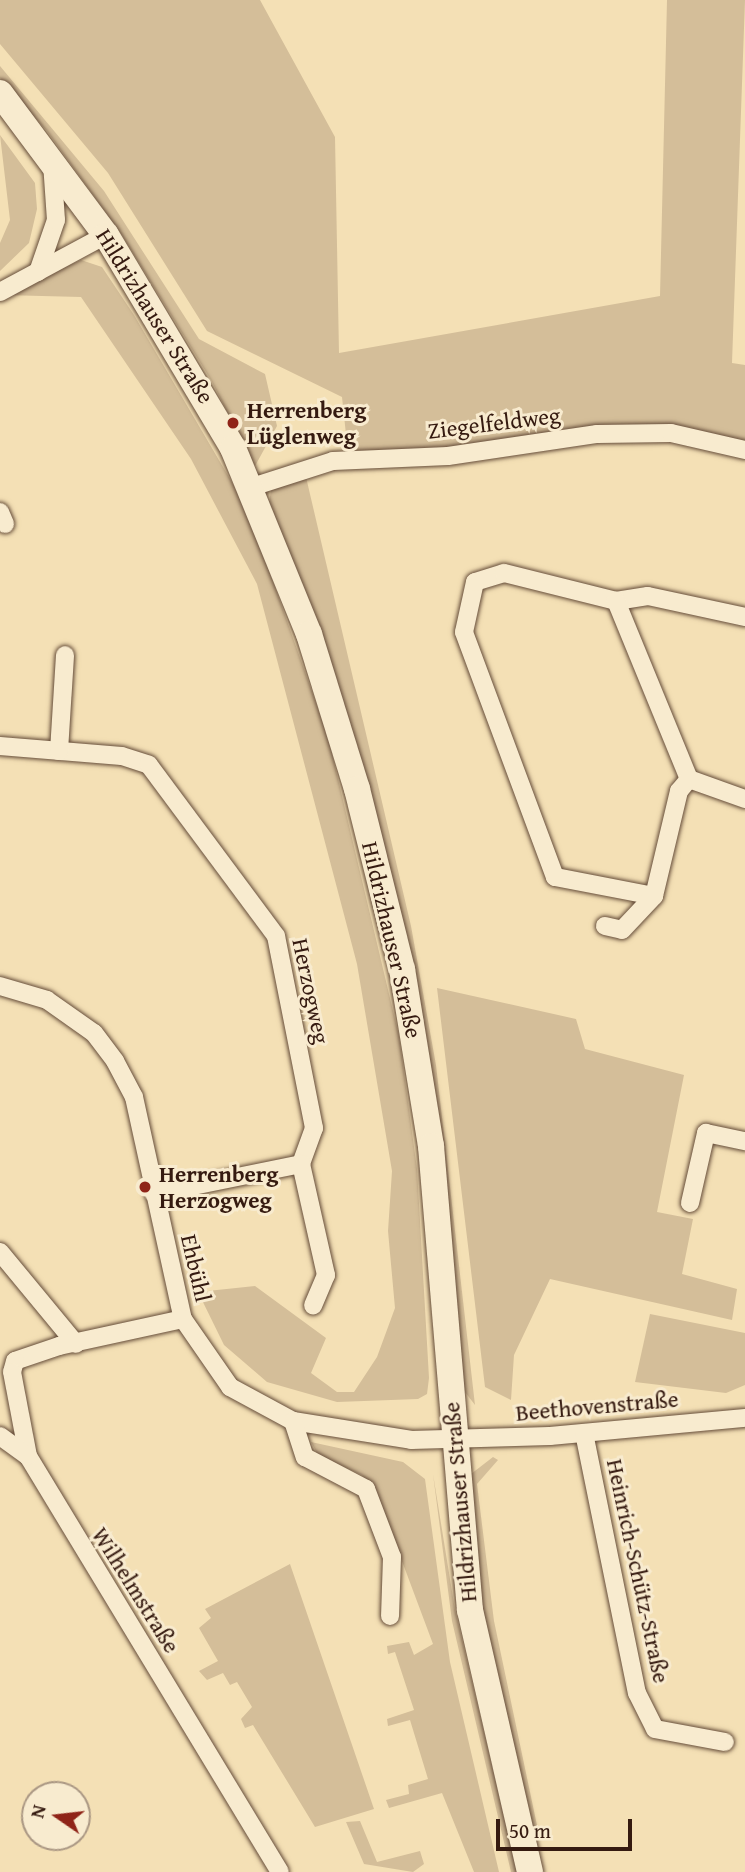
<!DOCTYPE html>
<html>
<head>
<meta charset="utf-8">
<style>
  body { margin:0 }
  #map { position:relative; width:745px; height:1872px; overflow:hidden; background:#f4e0b5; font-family:"Gentium Book Plus",serif }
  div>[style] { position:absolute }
  .green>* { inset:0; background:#d4be99 }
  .roads { filter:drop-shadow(0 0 2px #654c39) drop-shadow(0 0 2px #654c39) }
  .street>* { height:18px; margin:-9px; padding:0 9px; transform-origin:9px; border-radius:9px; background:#f8ebcf }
  .secondary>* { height:26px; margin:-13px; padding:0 13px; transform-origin:13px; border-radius:13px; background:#f8ebcf }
  .dots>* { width:19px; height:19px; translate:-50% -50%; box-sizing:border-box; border:4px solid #f8ebcf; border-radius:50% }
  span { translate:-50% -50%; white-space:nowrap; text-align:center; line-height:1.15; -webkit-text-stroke:6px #f8ebcf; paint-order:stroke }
  .street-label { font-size:23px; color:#351a10 }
  .poi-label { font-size:23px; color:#351a10; font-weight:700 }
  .left { translate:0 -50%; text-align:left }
  .north { position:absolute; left:21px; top:1781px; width:70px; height:70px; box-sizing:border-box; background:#f8ebcf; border:2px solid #aa9783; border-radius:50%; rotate:284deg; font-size:19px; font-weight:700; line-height:28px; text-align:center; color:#351a10 }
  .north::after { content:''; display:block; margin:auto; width:24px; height:32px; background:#8f2418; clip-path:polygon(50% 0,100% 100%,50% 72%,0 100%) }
  .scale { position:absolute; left:496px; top:1819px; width:136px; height:32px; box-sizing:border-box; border:4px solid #351a10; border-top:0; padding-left:9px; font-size:21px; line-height:24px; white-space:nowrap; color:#351a10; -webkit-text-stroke:5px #f8ebcf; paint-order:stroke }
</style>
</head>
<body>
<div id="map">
  <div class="green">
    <i style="clip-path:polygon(0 0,260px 0,335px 137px,339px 353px,660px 296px,667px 0,745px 0,732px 363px,745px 365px,745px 445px,670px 428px,442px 451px,348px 453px,342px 397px,207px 331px,108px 173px,0 44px)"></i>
    <i style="clip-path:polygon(0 66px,104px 191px,199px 339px,265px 374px,277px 426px,255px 466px,211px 380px,122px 235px,47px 131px,0 78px)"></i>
    <i style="clip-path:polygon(0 135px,35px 183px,37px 209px,29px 243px,0 271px,0 243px,10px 220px)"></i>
    <i style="clip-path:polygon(81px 260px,102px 267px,134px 315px,247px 508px,328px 737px,399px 1036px,417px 1169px,429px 1378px,427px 1394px,418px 1399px,337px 1402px,267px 1382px,224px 1345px,198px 1292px,255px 1286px,326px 1338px,311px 1373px,337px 1392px,354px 1392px,377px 1357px,395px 1308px,388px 1231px,392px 1171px,357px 964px,257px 584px,191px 459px,81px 297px,3px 295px)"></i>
    <i style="clip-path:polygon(306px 477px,411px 926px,436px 1065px,475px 1405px,462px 1388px,431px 1089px,269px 504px,271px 489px)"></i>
    <i style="clip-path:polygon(437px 988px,576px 1019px,585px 1049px,684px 1075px,657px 1212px,693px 1219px,682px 1274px,737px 1289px,732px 1320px,550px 1279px,514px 1355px,511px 1400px,485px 1387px)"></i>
    <i style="clip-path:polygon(650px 1314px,745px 1333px,745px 1385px,726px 1393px,635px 1382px)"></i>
    <i style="clip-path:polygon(311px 1442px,403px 1462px,425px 1479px,450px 1662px,499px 1872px,474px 1872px,442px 1793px,389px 1808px,386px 1800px,409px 1794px,408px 1785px,428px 1779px,410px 1720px,388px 1726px,387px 1719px,414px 1710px,395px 1652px,388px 1654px,387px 1646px,409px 1642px,414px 1655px,433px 1644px,378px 1497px,362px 1475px,318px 1455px)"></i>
    <i style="clip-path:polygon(493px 1457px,498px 1460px,477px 1484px,494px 1621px,538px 1830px,533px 1831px,486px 1640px,470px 1530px,471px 1474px)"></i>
    <i style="clip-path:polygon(433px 1474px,455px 1610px,517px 1872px,511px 1872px,452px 1621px)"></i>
    <i style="clip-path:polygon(290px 1564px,374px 1809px,315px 1827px,253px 1725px,245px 1728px,241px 1719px,252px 1707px,237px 1682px,230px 1685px,223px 1673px,207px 1680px,199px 1671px,218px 1661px,199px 1628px,211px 1618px,205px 1609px)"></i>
    <i style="clip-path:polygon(360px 1821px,377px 1862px,420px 1851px,424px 1864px,413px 1872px,364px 1864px,346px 1822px)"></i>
  </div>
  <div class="roads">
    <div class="street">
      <i style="left:38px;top:272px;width:55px;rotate:-70.9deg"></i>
      <i style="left:56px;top:220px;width:57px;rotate:-94deg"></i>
      <i style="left:0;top:292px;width:120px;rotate:-28.3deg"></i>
      <i style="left:252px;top:487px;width:85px;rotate:-17.8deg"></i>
      <i style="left:333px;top:461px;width:115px;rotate:-2.5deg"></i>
      <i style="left:448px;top:456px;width:151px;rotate:-8.4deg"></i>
      <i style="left:597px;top:434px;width:74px;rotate:-0.8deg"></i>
      <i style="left:671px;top:433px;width:76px;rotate:12.9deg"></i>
      <i style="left:0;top:512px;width:13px;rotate:67deg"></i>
      <i style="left:616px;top:601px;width:32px;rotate:-9deg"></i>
      <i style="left:648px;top:596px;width:99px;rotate:12.2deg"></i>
      <i style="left:0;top:746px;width:122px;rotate:4.7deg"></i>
      <i style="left:122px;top:756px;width:28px;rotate:18deg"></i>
      <i style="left:149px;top:765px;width:213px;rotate:53.4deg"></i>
      <i style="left:276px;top:936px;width:196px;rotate:78.8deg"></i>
      <i style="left:314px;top:1128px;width:38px;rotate:110deg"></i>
      <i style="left:301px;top:1164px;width:150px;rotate:168.5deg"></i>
      <i style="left:59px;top:751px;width:96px;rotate:-86.4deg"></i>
      <i style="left:654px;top:896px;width:101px;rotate:-169.1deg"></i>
      <i style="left:555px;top:877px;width:261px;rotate:-110.4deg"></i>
      <i style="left:464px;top:632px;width:51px;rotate:-77.6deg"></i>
      <i style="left:475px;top:582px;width:30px;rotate:-17deg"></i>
      <i style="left:504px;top:573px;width:115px;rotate:14deg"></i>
      <i style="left:616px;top:601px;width:192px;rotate:67.7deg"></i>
      <i style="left:689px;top:779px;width:59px;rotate:19.7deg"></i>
      <i style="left:605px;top:926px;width:17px;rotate:13deg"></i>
      <i style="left:622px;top:930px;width:47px;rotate:-46.7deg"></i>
      <i style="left:654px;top:896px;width:108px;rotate:-76.6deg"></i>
      <i style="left:679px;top:791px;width:16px;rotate:-50deg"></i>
      <i style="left:0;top:986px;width:49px;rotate:16.6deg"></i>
      <i style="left:47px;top:1000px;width:57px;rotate:35.1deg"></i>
      <i style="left:94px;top:1033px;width:35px;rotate:53deg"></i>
      <i style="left:115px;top:1061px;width:41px;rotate:62.2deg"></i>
      <i style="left:134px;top:1097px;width:227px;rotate:77.6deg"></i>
      <i style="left:183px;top:1319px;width:83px;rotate:55.3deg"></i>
      <i style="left:230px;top:1387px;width:72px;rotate:28.4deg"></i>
      <i style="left:293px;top:1421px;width:120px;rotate:9.1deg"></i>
      <i style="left:411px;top:1440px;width:139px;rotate:-1.6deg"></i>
      <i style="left:550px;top:1436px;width:196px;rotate:-5.3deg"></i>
      <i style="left:301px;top:1164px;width:114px;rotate:77.3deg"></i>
      <i style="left:326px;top:1275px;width:33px;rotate:113deg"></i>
      <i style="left:690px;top:1203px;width:72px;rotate:-77.1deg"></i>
      <i style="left:706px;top:1133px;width:40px;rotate:12deg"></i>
      <i style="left:0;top:1252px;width:119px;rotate:50.4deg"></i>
      <i style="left:183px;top:1319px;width:127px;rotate:167.7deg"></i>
      <i style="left:59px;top:1346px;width:46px;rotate:161.2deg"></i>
      <i style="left:15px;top:1361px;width:11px;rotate:105deg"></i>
      <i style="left:12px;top:1372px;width:86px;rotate:79.2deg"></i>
      <i style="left:28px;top:1456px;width:486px;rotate:58.8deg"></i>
      <i style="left:293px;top:1421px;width:38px;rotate:72deg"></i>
      <i style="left:305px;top:1457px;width:69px;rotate:27.7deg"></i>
      <i style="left:366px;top:1489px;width:73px;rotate:69.1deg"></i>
      <i style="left:392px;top:1557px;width:59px;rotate:91.9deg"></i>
      <i style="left:584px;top:1433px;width:265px;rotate:78.5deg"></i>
      <i style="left:637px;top:1693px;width:40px;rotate:63.4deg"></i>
      <i style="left:655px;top:1729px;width:71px;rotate:10.5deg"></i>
      <i style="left:0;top:1436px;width:34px;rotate:36deg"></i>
    </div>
    <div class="secondary">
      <i style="left:0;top:93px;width:177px;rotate:53.3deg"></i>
      <i style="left:106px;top:235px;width:248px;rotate:59.2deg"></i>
      <i style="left:233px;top:448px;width:201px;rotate:67.8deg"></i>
      <i style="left:309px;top:634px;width:162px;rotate:72.8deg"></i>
      <i style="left:357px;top:789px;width:186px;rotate:76deg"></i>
      <i style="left:402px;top:969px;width:179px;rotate:80.7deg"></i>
      <i style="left:431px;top:1146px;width:466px;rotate:85.2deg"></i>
      <i style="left:470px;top:1610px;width:269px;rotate:77.1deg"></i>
    </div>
  </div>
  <div class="dots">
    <i style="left:233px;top:423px;background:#8f2418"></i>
    <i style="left:145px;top:1187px;background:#8f2418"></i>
  </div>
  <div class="street-label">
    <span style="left:155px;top:316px;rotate:58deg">Hildrizhauser Straße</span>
    <span style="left:494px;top:423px;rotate:-7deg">Ziegelfeldweg</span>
    <span style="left:392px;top:940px;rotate:77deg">Hildrizhauser Straße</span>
    <span style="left:311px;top:991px;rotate:78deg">Herzogweg</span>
    <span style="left:196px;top:1268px;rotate:77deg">Ehbühl</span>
    <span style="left:597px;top:1406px;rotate:-5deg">Beethovenstraße</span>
    <span style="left:460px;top:1502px;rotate:-95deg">Hildrizhauser Straße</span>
    <span style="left:638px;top:1571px;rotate:78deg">Heinrich-Schütz-Straße</span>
    <span style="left:136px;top:1590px;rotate:58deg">Wilhelmstraße</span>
  </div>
  <div class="poi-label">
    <span class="left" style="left:247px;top:423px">Herrenberg<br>Lüglenweg</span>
    <span class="left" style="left:159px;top:1187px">Herrenberg<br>Herzogweg</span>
  </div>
  <div class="north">N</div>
  <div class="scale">50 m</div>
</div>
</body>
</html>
